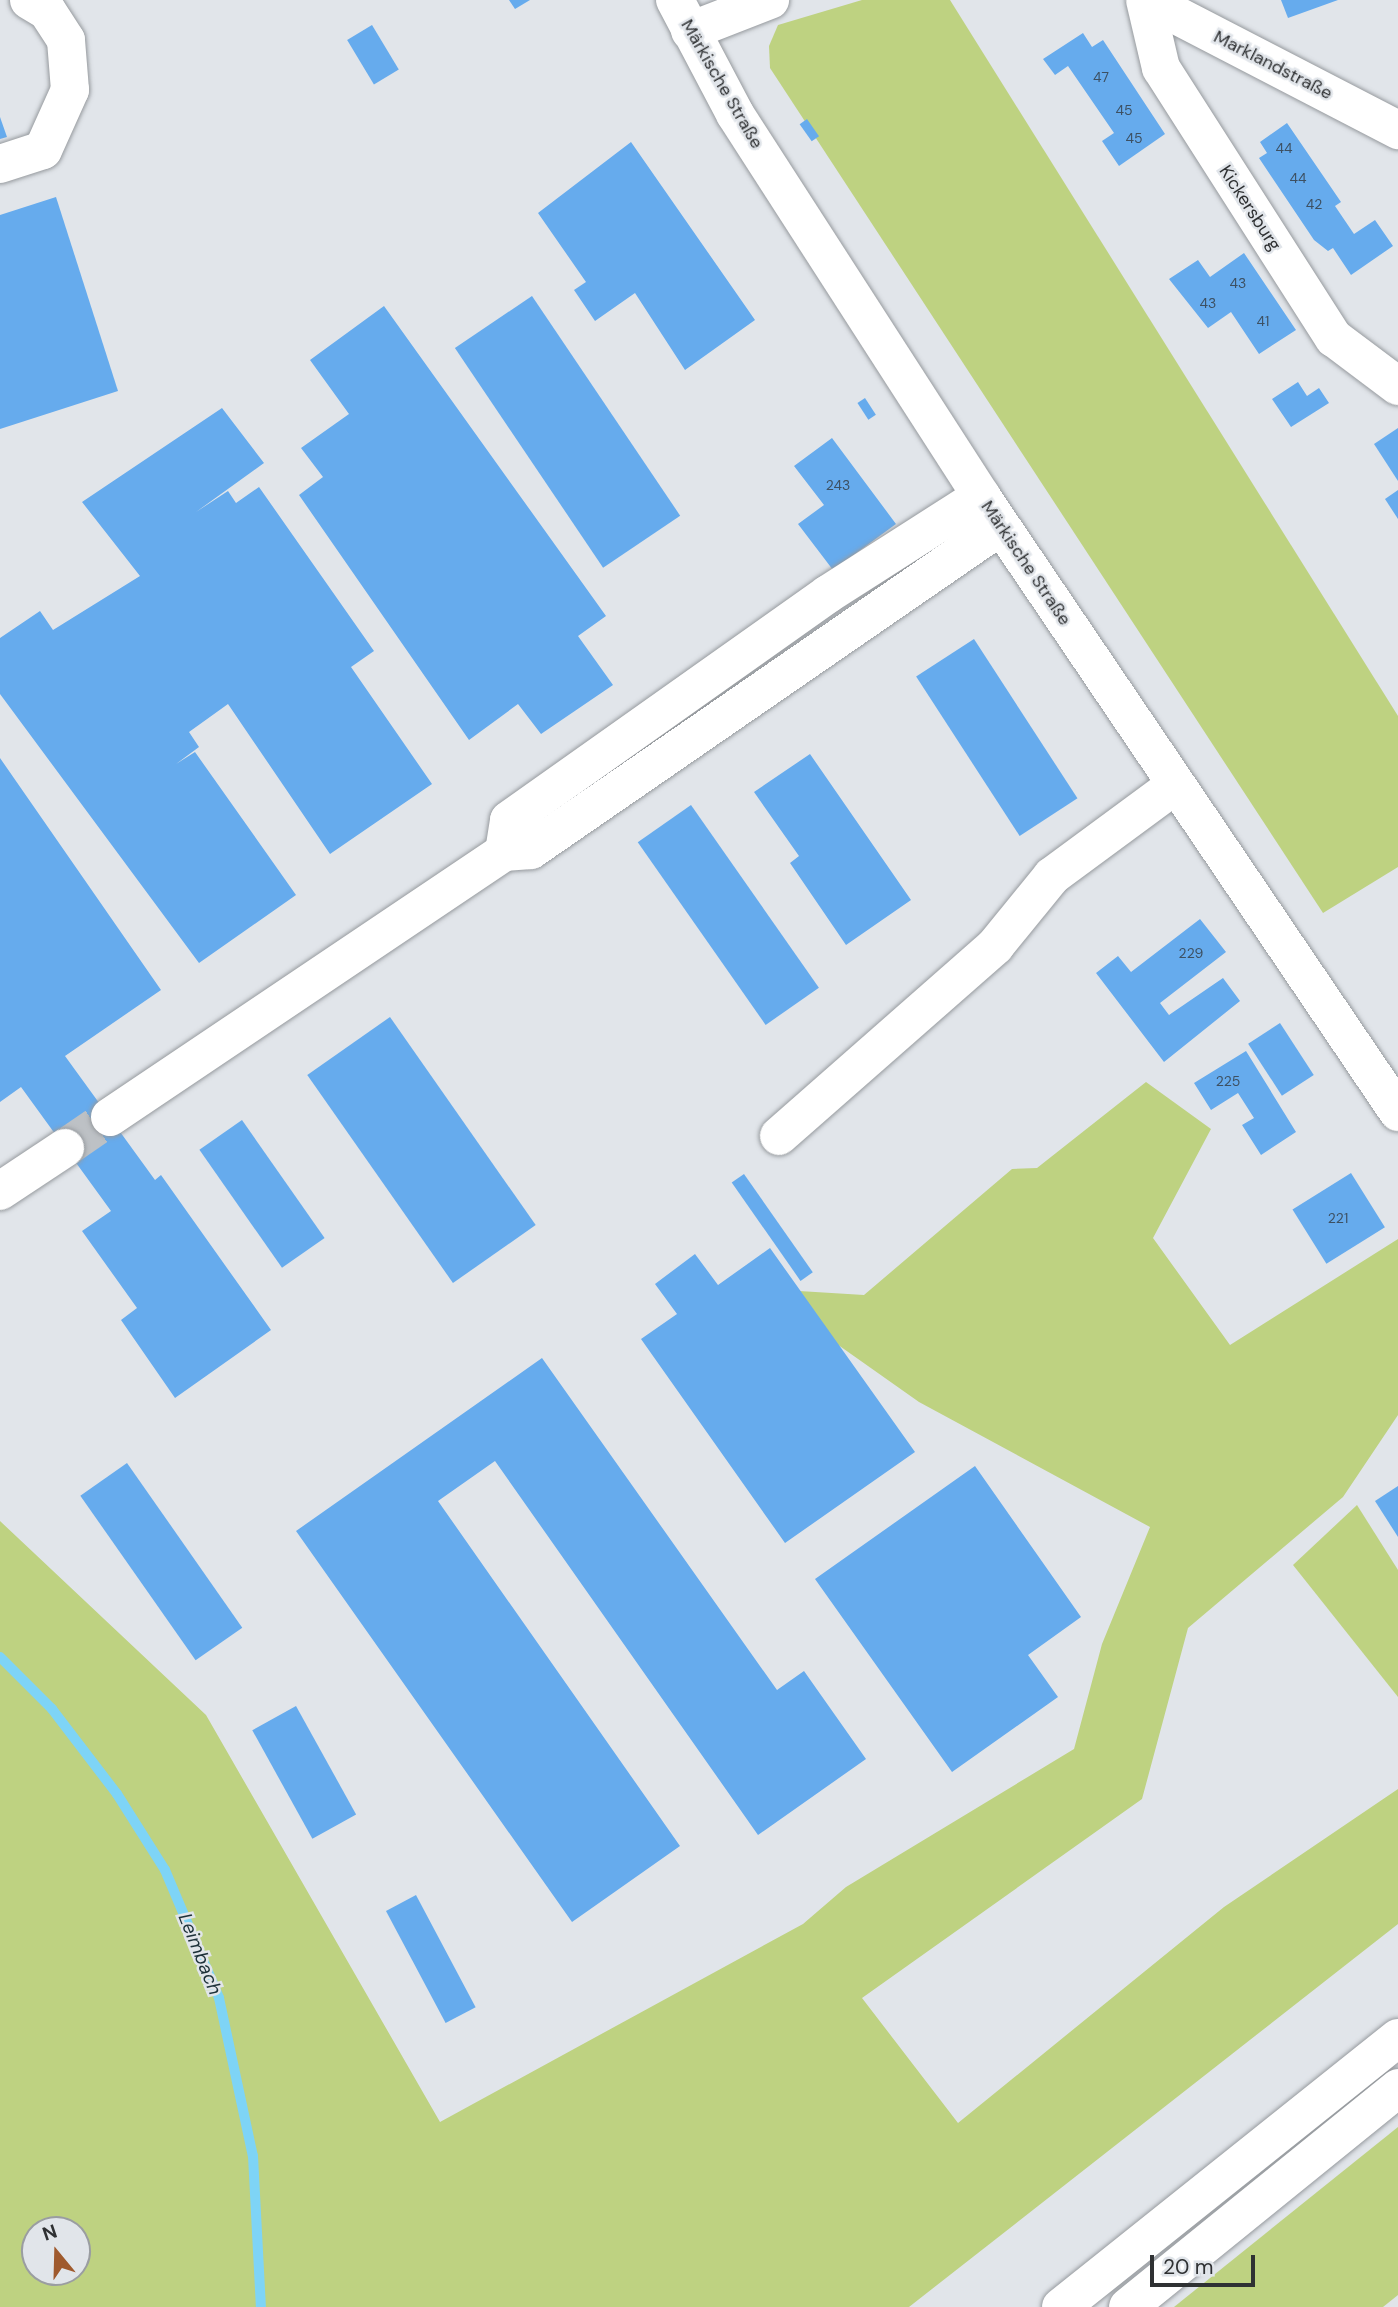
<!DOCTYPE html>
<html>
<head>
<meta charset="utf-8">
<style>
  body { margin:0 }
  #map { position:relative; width:1398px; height:2307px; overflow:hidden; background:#e1e5ea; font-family:"DM Sans",sans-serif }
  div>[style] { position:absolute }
  .green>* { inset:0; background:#bed281 }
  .stream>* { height:10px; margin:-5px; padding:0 5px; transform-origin:5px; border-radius:5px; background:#7ed4f6 }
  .building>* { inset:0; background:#66abed; transform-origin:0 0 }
  .minor-tunnel>* { height:38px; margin-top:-19px; transform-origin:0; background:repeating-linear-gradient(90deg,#bdc1c5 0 38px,transparent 0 57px) }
  .roads { filter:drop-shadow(0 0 2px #969a9e) drop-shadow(0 0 2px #969a9e) }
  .minor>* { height:38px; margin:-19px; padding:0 19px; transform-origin:19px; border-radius:19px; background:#fff }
  .major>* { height:38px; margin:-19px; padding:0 19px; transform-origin:19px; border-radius:19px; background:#fff }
  .highway>* { height:38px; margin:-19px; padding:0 19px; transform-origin:19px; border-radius:19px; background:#fff }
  span { translate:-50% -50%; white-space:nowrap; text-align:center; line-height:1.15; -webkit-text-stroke:5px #e1e5ea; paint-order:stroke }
  .number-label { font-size:14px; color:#3d5062 }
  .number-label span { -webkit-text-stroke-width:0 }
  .street-label { font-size:18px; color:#2f3133 }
  .water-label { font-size:19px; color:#1d3139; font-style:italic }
  .north { position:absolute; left:21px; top:2216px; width:70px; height:70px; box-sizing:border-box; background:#e1e5ea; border:2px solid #9a9da1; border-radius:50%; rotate:341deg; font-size:19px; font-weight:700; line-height:28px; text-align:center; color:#2f3133 }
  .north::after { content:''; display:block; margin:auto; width:24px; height:32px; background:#9f5a2e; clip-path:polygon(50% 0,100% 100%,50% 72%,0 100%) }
  .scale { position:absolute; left:1150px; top:2255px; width:105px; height:32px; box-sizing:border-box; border:4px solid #2f3133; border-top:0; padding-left:9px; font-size:21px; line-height:24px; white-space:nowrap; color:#2f3133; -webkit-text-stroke:5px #e1e5ea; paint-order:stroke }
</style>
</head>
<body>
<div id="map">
  <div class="green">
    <i style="clip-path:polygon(862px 0,950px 0,1398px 716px,1398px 867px,1323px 913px,770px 68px,769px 46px,778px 25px)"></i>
    <i style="clip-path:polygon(evenodd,1146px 1082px,1211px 1129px,1153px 1238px,1230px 1345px,1398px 1239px,1398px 1415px,1343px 1497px,1188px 1628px,1142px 1799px,862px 1998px,958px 2123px,1224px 1907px,1398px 1789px,1398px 1924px,909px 2307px,0 2307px,0 1521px,206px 1715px,440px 2122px,803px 1924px,846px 1887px,1074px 1749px,1102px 1644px,1150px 1527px,919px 1402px,834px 1342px,799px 1291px,864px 1295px,1012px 1169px,1037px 1168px,1146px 1082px,35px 2230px,77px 2230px,77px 2272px,35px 2272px,35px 2230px)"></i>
    <i style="clip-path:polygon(1357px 1505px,1398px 1570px,1398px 1697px,1293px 1565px)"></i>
    <i style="clip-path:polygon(1398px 2127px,1398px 2295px,1383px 2307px,1174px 2307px)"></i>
  </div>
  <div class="stream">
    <i style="left:0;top:1657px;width:74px;rotate:45deg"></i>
    <i style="left:52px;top:1709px;width:107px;rotate:52.6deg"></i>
    <i style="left:117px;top:1794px;width:90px;rotate:57.7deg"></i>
    <i style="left:165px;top:1870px;width:139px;rotate:67.1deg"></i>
    <i style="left:219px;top:1998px;width:162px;rotate:77.9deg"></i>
    <i style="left:253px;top:2156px;width:151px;rotate:87deg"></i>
  </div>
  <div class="building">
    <i style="clip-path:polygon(509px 0,530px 0,515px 9px)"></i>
    <i style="clip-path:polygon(1281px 0,1338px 0,1288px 18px)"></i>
    <i style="left:372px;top:25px;width:52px;height:29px;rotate:59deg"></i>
    <i style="clip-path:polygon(1083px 33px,1092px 47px,1103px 40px,1165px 134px,1119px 166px,1102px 141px,1114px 133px,1068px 66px,1055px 75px,1043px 59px)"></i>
    <i style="clip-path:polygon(0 117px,7px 137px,0 139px)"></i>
    <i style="left:807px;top:119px;width:21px;height:9px;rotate:55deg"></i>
    <i style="clip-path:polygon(1287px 123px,1341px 202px,1335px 206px,1354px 234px,1375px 220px,1393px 246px,1351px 275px,1333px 248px,1328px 251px,1314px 240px,1259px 158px,1267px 153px,1260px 142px)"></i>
    <i style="clip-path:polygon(631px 142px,755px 320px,685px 370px,635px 293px,595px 321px,574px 290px,586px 282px,538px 213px)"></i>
    <i style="clip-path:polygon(56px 197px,118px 391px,0 429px,0 215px)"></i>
    <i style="clip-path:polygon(1244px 253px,1296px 330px,1259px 354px,1231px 312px,1208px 328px,1169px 279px,1198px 260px,1210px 277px)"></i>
    <i style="left:532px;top:296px;width:265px;height:93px;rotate:56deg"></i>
    <i style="clip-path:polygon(384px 306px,606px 616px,578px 636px,613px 685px,541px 734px,518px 704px,469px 740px,299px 495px,323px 477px,301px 448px,349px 414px,310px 360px)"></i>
    <i style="clip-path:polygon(1298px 382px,1307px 396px,1319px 388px,1329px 403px,1291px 427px,1272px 399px)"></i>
    <i style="left:865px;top:398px;width:20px;height:9px;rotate:57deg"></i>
    <i style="clip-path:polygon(222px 408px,264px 463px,196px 512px,228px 491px,236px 503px,259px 487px,374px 651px,351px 667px,432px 784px,330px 854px,228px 704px,189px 732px,199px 747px,176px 764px,195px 752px,296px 895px,199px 963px,0 694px,0 638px,40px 611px,53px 630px,140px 576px,82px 502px)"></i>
    <i style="clip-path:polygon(1398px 428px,1398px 481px,1374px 444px)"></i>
    <i style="clip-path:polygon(832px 438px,896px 524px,833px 570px,798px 524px,824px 505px,794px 466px)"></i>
    <i style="clip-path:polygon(1398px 490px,1398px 519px,1385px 499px)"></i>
    <i style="left:974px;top:639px;width:190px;height:69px;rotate:57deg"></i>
    <i style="clip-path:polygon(810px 754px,911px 900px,846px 945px,790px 863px,799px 856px,754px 792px)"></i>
    <i style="clip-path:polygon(0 758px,161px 990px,65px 1056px,155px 1180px,161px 1175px,271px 1330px,175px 1398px,121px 1320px,137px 1308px,82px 1231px,111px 1211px,21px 1087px,0 1102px)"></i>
    <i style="left:691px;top:805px;width:223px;height:65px;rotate:55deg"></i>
    <i style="clip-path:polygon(1200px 919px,1226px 952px,1160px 1003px,1169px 1015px,1223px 978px,1240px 1001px,1164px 1062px,1096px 973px,1118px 956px,1131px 972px)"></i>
    <i style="left:390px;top:1017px;width:254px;height:101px;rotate:55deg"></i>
    <i style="left:1280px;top:1023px;width:62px;height:38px;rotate:57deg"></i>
    <i style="clip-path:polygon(1246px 1051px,1296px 1132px,1261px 1155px,1242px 1125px,1254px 1118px,1238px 1093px,1211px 1110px,1194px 1083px)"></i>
    <i style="left:242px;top:1120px;width:144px;height:52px;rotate:55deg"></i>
    <i style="left:1351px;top:1173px;width:64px;height:69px;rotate:58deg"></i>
    <i style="left:744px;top:1174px;width:120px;height:15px;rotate:55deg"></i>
    <i style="clip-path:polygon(770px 1248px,915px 1452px,785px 1543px,641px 1339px,677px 1314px,655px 1284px,695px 1254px,718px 1285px)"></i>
    <i style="clip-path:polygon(542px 1358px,777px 1690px,804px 1671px,866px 1759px,758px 1835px,495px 1461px,438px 1501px,680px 1846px,572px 1922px,296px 1531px)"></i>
    <i style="left:127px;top:1463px;width:201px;height:57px;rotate:55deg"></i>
    <i style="clip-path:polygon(975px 1466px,1081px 1617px,1028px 1655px,1058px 1697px,952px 1772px,815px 1579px)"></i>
    <i style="clip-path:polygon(1398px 1486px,1398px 1537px,1375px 1501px)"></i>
    <i style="left:296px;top:1706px;width:124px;height:50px;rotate:61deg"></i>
    <i style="left:416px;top:1895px;width:127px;height:34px;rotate:62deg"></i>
  </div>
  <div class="minor-tunnel">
    <i style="left:65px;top:1148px;width:55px;rotate:-34.6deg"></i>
  </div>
  <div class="roads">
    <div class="minor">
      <i style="left:1145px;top:0;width:70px;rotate:76.8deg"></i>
      <i style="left:1161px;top:68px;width:321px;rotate:57.4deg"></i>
      <i style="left:1334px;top:338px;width:80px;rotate:36.9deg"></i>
      <i style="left:1147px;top:0;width:283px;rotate:27.4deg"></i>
      <i style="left:690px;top:31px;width:86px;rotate:-21.2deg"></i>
      <i style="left:0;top:164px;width:45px;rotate:-18deg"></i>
      <i style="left:43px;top:150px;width:66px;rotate:-65.8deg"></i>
      <i style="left:70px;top:90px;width:50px;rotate:-94.6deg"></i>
      <i style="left:66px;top:40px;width:35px;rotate:-123deg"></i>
      <i style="left:47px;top:11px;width:21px;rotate:-149deg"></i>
      <i style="left:504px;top:852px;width:32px;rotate:-81deg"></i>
      <i style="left:509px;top:820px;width:391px;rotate:-35.3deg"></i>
      <i style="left:828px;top:594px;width:182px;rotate:-32.6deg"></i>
      <i style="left:110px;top:1117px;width:475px;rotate:-33.9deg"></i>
      <i style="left:504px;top:852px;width:27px;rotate:-4deg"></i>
      <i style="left:531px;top:850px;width:571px;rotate:-34.58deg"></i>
      <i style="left:779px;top:1136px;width:288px;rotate:-41.3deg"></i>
      <i style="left:995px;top:946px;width:90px;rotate:-50.8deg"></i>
      <i style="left:1052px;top:876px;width:152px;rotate:-36.4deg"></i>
      <i style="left:0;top:1191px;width:78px;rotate:-33.5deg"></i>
    </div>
    <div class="major">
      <i style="left:675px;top:0;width:129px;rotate:62.2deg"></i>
      <i style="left:735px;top:114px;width:454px;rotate:57.2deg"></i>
      <i style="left:981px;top:496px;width:744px;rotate:55.9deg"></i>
    </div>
    <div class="highway">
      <i style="left:1061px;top:2307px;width:431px;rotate:-38.6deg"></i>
      <i style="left:1128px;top:2307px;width:348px;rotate:-39deg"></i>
    </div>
  </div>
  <div class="number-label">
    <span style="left:1101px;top:77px">47</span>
    <span style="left:1124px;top:110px">45</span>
    <span style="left:1134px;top:138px">45</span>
    <span style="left:1284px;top:148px">44</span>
    <span style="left:1298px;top:178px">44</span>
    <span style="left:1314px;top:204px">42</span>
    <span style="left:1238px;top:283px">43</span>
    <span style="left:1208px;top:303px">43</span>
    <span style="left:1263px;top:321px">41</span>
    <span style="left:838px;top:485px">243</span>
    <span style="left:1191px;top:953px">229</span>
    <span style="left:1228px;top:1081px">225</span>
    <span style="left:1338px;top:1218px">221</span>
  </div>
  <div class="street-label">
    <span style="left:1273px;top:65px;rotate:27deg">Marklandstraße</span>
    <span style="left:722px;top:84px;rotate:60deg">Märkische Straße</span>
    <span style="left:1250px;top:208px;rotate:57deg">Kickersburg</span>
    <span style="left:1026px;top:563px;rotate:56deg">Märkische Straße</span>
  </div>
  <div class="water-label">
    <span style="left:200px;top:1954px;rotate:68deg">Leimbach</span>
  </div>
  <div class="north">N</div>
  <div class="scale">20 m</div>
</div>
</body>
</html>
